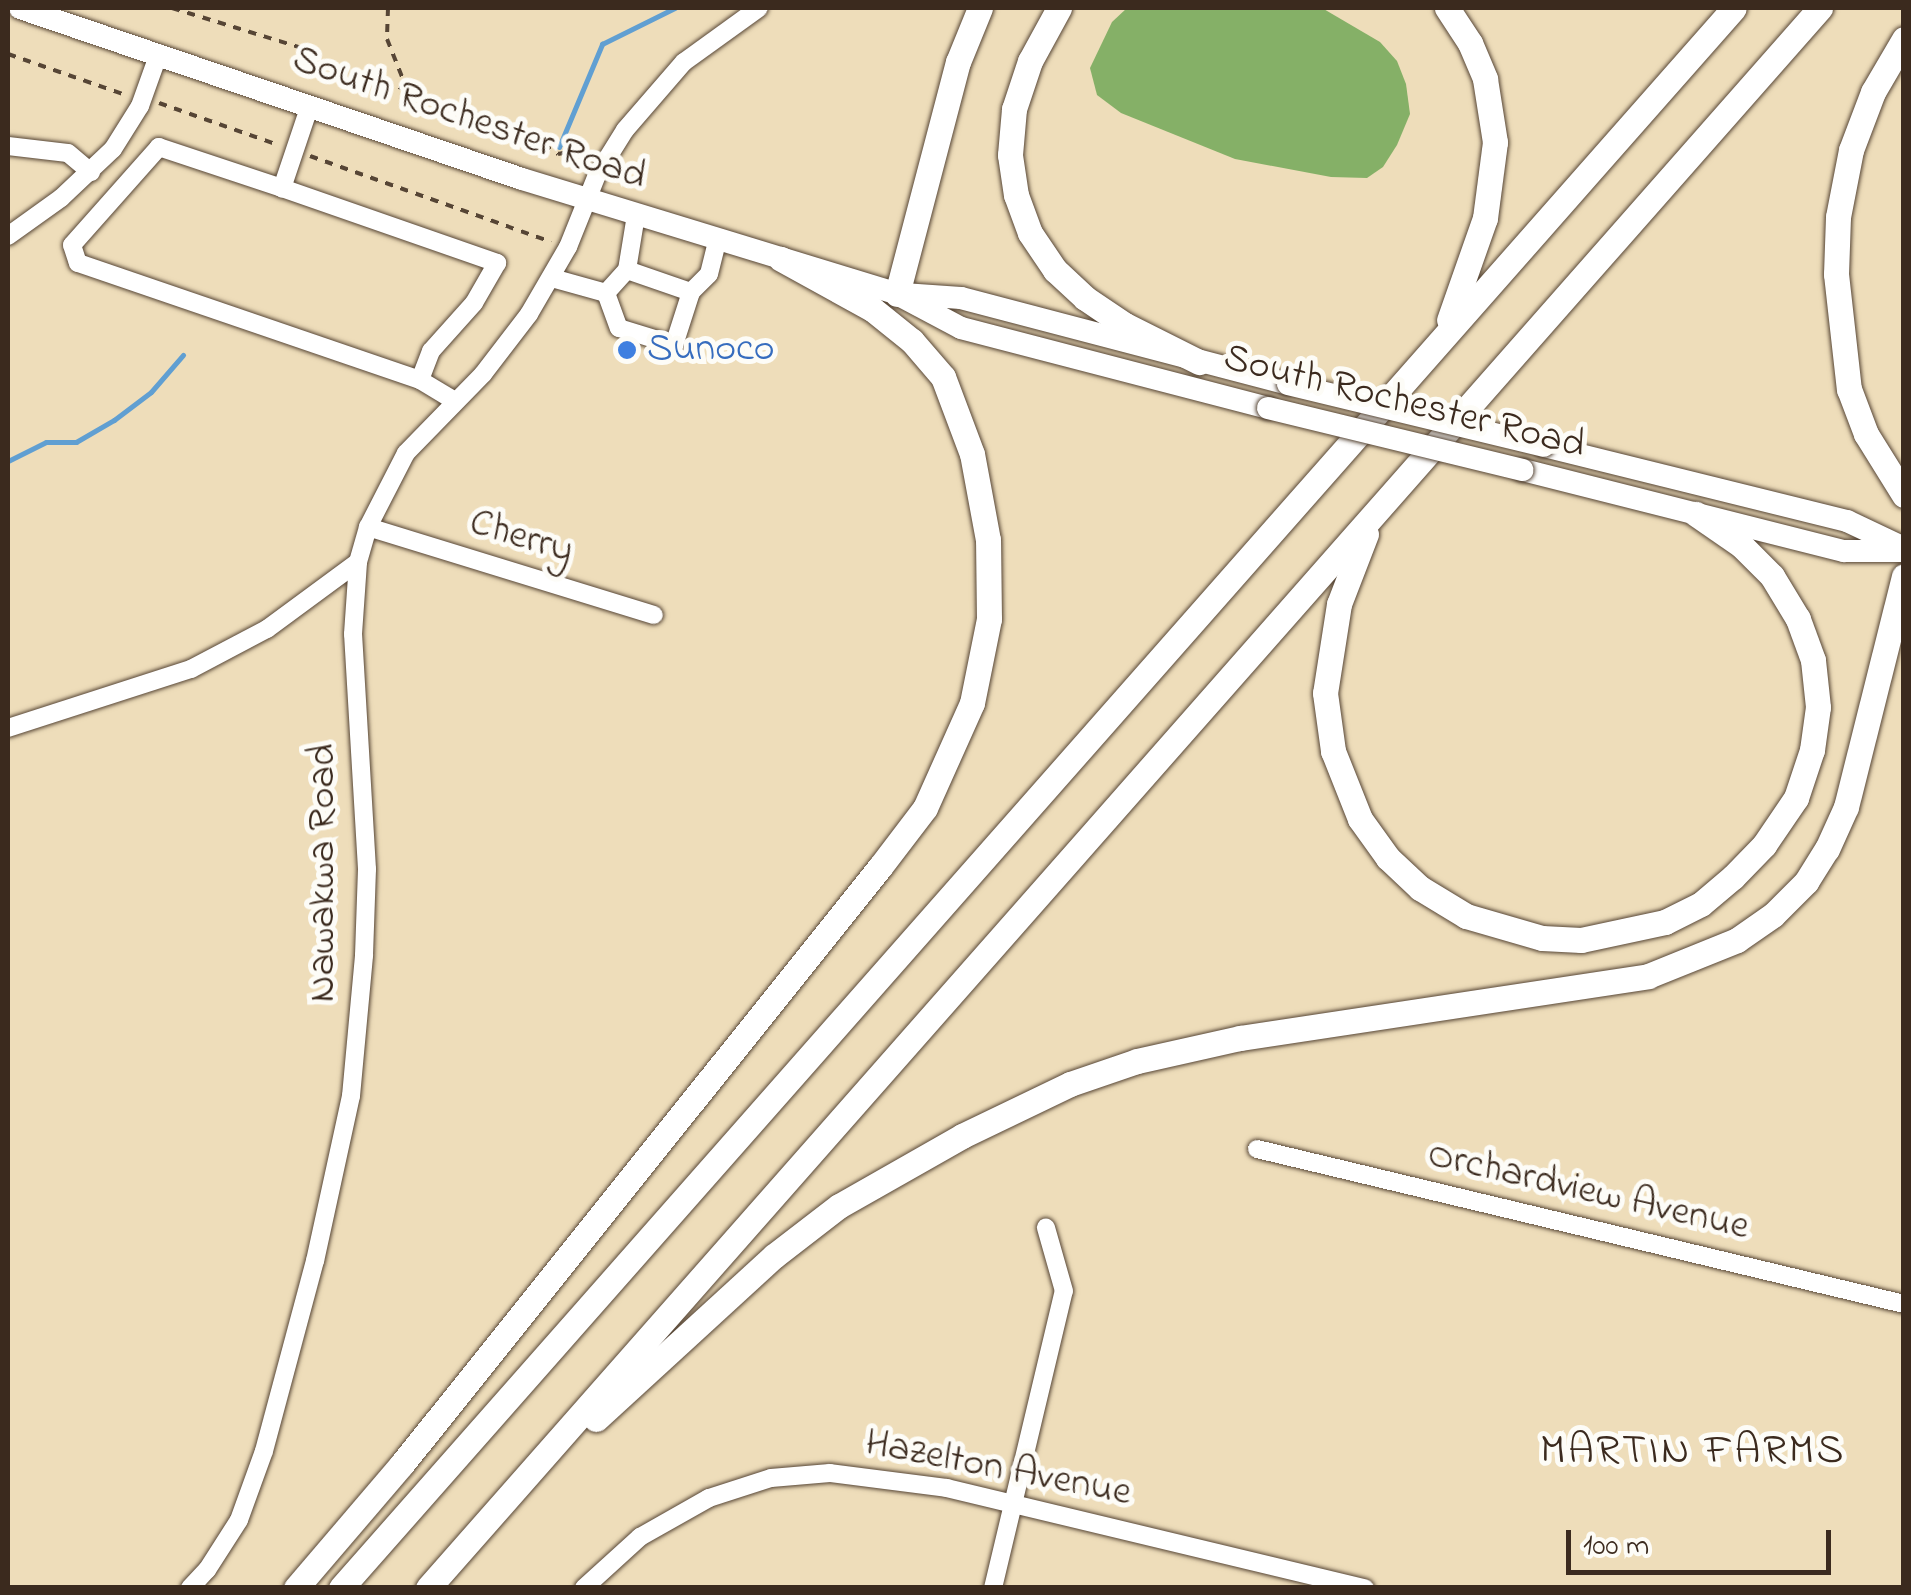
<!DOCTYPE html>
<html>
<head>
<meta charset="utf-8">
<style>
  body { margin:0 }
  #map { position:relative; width:1911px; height:1595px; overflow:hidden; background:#eeddba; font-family:"Indie Flower",sans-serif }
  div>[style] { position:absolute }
  .forest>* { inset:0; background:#85b067 }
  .stream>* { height:5px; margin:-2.5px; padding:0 2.5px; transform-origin:2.5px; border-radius:2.5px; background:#609fd2 }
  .path>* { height:4px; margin-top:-2px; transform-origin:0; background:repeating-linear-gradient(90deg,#564535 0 8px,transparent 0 16px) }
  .roads { filter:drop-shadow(0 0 2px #564535) drop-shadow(0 0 2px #564535) }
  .minor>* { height:18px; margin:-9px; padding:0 9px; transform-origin:9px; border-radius:9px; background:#fff }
  .major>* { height:22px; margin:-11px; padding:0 11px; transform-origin:11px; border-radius:11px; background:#fff }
  .highway>* { height:25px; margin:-12.5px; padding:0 12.5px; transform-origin:12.5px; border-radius:12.5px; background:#fff }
  .bridges { filter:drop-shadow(0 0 2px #564535) drop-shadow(0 0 2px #564535) }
  .major-bridge>* { height:22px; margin:-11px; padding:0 11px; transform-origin:11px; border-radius:11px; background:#fff }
  .dots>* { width:28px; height:28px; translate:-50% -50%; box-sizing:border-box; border:5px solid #fdfcf7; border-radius:50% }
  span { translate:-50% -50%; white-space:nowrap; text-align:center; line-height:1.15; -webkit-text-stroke:10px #fdfcf7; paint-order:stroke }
  .street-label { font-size:40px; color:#3b2a1e }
  .shop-label { font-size:40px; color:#366cbe }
  .left { translate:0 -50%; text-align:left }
  .neighbourhood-label { font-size:42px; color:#3b2a1e; letter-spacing:2.5px }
  .frame { position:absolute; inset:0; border:10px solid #3b2a1e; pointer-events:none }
  .scale { position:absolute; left:1566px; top:1530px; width:265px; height:45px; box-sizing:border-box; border:5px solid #3b2a1e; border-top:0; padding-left:12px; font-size:30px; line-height:35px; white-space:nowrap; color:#3b2a1e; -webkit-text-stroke:8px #fdfcf7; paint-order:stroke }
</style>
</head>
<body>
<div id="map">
  <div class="forest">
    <i style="clip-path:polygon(1127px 8px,1322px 8px,1380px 42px,1397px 61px,1406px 84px,1410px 114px,1397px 145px,1383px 167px,1367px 178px,1331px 177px,1235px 159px,1121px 113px,1097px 95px,1090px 68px,1112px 22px)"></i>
  </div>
  <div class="stream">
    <i style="left:559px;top:147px;width:112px;rotate:-67.3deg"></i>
    <i style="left:602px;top:44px;width:81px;rotate:-26.3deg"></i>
    <i style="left:8px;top:461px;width:42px;rotate:-26.6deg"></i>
    <i style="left:46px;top:442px;width:30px"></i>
    <i style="left:76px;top:442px;width:44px;rotate:-30.1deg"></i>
    <i style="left:114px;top:420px;width:46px;rotate:-37.1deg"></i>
    <i style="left:151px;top:392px;width:49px;rotate:-49.1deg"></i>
  </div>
  <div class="path">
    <i style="left:172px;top:8px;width:133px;rotate:17.1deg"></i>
    <i style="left:299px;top:47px;width:13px;rotate:45deg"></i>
    <i style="left:308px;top:56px;width:221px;rotate:18.8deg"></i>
    <i style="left:517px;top:127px;width:49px;rotate:33.4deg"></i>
    <i style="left:558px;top:154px;width:16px;rotate:-11deg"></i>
    <i style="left:574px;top:151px;width:18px;rotate:13deg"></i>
    <i style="left:388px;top:8px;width:31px;rotate:92deg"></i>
    <i style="left:387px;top:39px;width:52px;rotate:68.4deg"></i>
    <i style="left:8px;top:54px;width:125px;rotate:19.2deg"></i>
    <i style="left:159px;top:103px;width:126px;rotate:19.4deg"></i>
    <i style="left:310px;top:156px;width:256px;rotate:19.6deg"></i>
  </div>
  <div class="roads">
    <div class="minor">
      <i style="left:310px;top:105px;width:88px;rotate:108.6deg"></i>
      <i style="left:282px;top:188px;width:130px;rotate:-161.6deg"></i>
      <i style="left:159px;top:147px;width:131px;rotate:131.6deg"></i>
      <i style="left:72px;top:245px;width:19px;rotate:72deg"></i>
      <i style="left:78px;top:263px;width:361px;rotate:18.9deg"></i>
      <i style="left:420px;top:380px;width:41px;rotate:31deg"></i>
      <i style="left:8px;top:146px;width:60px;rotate:6.7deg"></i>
      <i style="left:68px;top:153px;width:30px;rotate:40deg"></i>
      <i style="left:282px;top:188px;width:228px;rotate:19.2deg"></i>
      <i style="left:497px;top:263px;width:46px;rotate:119.9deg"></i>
      <i style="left:474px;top:303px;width:64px;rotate:131.9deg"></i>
      <i style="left:431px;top:351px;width:31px;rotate:111deg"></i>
      <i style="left:8px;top:236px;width:65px;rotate:-35.6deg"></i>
      <i style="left:61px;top:198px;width:71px;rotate:-43.3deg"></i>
      <i style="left:113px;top:149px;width:51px;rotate:-57.9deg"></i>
      <i style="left:140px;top:106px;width:56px;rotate:-70.3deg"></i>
      <i style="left:627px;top:270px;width:68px;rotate:19deg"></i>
      <i style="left:691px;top:292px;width:25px;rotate:-45deg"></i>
      <i style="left:709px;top:274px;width:34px;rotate:-76deg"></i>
      <i style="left:552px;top:278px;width:56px;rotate:15.5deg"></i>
      <i style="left:606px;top:293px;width:31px;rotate:-48deg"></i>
      <i style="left:627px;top:270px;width:56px;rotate:-80.7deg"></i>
      <i style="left:606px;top:293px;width:37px;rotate:70deg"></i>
      <i style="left:619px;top:328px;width:58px;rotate:17.2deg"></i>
      <i style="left:674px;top:345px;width:56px;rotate:-72.2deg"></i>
      <i style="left:368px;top:527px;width:299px;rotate:17.1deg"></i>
      <i style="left:8px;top:728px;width:192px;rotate:-17.9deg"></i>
      <i style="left:191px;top:669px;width:86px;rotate:-27.8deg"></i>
      <i style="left:267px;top:629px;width:113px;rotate:-36.4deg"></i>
      <i style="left:1257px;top:1149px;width:665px;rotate:13.47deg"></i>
      <i style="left:190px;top:1588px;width:25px;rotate:-47deg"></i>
      <i style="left:207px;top:1570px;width:59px;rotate:-57.4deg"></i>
      <i style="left:239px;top:1520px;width:73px;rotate:-70.1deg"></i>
      <i style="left:264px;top:1451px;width:197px;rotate:-75deg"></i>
      <i style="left:315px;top:1261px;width:169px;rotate:-77.7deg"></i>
      <i style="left:351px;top:1096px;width:142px;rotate:-84.7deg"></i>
      <i style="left:364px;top:955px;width:86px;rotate:-88deg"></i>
      <i style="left:367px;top:869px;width:235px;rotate:-93.4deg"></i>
      <i style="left:353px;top:634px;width:72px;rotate:-86deg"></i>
      <i style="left:358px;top:562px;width:36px;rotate:-74deg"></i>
      <i style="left:368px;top:527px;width:83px;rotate:-62.8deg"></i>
      <i style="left:406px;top:453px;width:110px;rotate:-45.7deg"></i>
      <i style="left:483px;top:374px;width:76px;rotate:-52.5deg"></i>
      <i style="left:529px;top:314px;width:78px;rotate:-59.8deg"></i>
      <i style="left:568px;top:247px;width:78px;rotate:-68.1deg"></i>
      <i style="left:597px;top:175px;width:53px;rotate:-58.1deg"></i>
      <i style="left:625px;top:130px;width:90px;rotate:-49.1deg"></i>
      <i style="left:684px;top:62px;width:92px;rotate:-35.8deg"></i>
      <i style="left:584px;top:1588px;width:76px;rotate:-42.3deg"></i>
      <i style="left:640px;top:1537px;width:79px;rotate:-29.5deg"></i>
      <i style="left:709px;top:1498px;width:65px;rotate:-17.9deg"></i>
      <i style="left:771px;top:1478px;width:59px;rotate:-4.8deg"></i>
      <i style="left:830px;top:1473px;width:118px;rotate:7.3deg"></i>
      <i style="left:947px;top:1488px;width:430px;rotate:13.5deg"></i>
      <i style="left:993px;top:1588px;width:305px;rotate:-76.6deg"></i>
      <i style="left:1064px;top:1291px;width:66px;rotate:-105.9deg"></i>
    </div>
    <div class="major">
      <i style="left:20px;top:8px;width:530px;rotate:18.81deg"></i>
      <i style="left:522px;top:179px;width:392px;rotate:17deg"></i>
      <i style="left:897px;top:294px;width:72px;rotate:28deg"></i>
      <i style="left:961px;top:328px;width:317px;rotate:14.6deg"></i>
      <i style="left:903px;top:294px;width:58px;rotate:3.9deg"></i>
      <i style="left:961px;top:298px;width:338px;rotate:14.7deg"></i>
      <i style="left:1544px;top:446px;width:312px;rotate:13.9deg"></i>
      <i style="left:1847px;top:521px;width:63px;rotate:25.3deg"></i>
      <i style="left:1523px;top:470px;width:331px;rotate:14.2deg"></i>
      <i style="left:1844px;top:551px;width:60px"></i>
    </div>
    <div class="highway">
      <i style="left:1059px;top:8px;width:60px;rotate:118.7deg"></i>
      <i style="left:1030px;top:61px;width:51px;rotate:108.4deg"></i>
      <i style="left:1014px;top:109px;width:46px;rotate:95deg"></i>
      <i style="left:1010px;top:155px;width:40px;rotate:81.5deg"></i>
      <i style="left:1016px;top:195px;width:40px;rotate:69.8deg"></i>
      <i style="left:1030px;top:233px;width:45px;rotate:56deg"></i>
      <i style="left:1055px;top:270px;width:41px;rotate:43deg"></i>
      <i style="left:1085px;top:298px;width:48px;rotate:34deg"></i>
      <i style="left:1125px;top:325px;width:83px;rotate:26.6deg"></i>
      <i style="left:1447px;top:8px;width:42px;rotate:56.7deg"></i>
      <i style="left:1470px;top:43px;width:39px;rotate:67deg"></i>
      <i style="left:1485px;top:79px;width:64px;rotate:81deg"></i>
      <i style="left:1495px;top:142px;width:77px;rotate:97.5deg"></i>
      <i style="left:1485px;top:218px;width:108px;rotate:109.4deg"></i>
      <i style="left:1904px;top:39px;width:61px;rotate:120.3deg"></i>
      <i style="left:1873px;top:92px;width:62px;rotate:110.8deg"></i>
      <i style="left:1851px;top:150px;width:68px;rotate:101deg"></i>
      <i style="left:1838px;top:217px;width:57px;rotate:92deg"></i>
      <i style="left:1836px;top:274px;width:116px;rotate:83.6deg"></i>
      <i style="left:1849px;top:389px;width:48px;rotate:69.3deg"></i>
      <i style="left:1866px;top:434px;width:72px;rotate:58.1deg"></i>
      <i style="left:897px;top:294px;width:240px;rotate:-75.3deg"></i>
      <i style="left:958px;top:62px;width:58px;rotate:-67.8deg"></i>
      <i style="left:1366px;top:534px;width:75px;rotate:111.1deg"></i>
      <i style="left:1339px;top:604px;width:90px;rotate:98.9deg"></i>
      <i style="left:1325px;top:693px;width:59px;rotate:82.1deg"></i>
      <i style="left:1333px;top:751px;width:73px;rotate:68.3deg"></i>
      <i style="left:1360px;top:819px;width:48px;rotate:54.3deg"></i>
      <i style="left:1388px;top:858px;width:44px;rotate:43.2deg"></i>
      <i style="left:1420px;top:888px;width:54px;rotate:31.3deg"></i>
      <i style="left:1466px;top:916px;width:79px;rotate:16.1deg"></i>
      <i style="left:1542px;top:938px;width:39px;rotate:3deg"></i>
      <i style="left:1581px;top:940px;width:86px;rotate:-12.1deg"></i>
      <i style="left:1665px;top:922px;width:40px;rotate:-26.6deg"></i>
      <i style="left:1701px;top:904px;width:42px;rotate:-40.2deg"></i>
      <i style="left:1733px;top:877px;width:45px;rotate:-45.9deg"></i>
      <i style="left:1764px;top:845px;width:57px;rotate:-55.8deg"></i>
      <i style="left:1796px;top:798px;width:51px;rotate:-71.6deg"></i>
      <i style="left:1812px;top:750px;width:43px;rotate:-82.1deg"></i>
      <i style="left:1818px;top:707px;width:47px;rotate:-96.1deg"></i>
      <i style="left:1813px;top:660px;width:44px;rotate:-110.1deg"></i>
      <i style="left:1798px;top:619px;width:50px;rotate:-121.2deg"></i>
      <i style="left:1772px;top:576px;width:44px;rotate:-135deg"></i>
      <i style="left:1741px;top:545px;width:55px;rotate:-145.4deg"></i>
      <i style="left:596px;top:1419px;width:241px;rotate:-42.5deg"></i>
      <i style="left:774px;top:1256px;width:82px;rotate:-37.6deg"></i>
      <i style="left:839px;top:1206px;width:142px;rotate:-29.6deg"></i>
      <i style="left:962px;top:1136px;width:120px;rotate:-25.7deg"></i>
      <i style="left:1070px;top:1084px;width:71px;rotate:-18.9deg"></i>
      <i style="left:1137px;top:1061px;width:106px;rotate:-12.6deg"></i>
      <i style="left:1240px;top:1038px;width:413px;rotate:-8.6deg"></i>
      <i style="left:1648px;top:976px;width:96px;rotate:-22deg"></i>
      <i style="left:1737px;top:940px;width:44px;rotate:-34.8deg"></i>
      <i style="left:1773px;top:915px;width:47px;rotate:-45deg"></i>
      <i style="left:1806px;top:882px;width:39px;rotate:-58deg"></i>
      <i style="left:1827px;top:849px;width:46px;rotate:-65.7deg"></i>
      <i style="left:1846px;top:807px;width:238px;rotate:-75.9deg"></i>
      <i style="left:296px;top:1588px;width:163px;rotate:-49.5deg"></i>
      <i style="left:402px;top:1464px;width:765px;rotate:-51.32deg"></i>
      <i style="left:880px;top:867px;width:74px;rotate:-52.7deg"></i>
      <i style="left:925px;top:808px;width:115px;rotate:-65.9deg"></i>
      <i style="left:972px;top:703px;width:86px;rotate:-78.6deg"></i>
      <i style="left:989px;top:619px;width:79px;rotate:-90.7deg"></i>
      <i style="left:988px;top:540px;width:87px;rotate:-100.5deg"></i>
      <i style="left:972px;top:454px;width:82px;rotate:-110.6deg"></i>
      <i style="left:943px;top:377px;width:48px;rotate:-130.7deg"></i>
      <i style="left:912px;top:341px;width:51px;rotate:-141.3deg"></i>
      <i style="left:872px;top:309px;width:104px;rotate:-151.2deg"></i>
      <i style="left:341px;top:1588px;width:2106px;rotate:-48.6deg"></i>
      <i style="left:428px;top:1588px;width:2106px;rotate:-48.62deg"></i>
    </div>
  </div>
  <div class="bridges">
    <div class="major-bridge">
      <i style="left:1288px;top:384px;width:263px;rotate:13.6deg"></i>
      <i style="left:1268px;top:408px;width:262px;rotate:13.7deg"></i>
    </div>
  </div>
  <div class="dots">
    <i style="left:627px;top:350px;background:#3f7fe0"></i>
  </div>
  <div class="street-label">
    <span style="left:469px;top:119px;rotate:19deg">South Rochester Road</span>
    <span style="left:1404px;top:403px;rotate:14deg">South Rochester Road</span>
    <span style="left:521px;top:538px;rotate:17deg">Cherry</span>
    <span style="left:324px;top:873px;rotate:-90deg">Nawakwa Road</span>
    <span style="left:1588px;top:1192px;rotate:13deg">Orchardview Avenue</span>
    <span style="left:998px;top:1469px;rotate:11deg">Hazelton Avenue</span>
  </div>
  <div class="shop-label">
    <span class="left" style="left:647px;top:350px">Sunoco</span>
  </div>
  <div class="neighbourhood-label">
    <span style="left:1693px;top:1452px">MARTIN FARMS</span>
  </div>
  <div class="frame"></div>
  <div class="scale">100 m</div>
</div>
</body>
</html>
